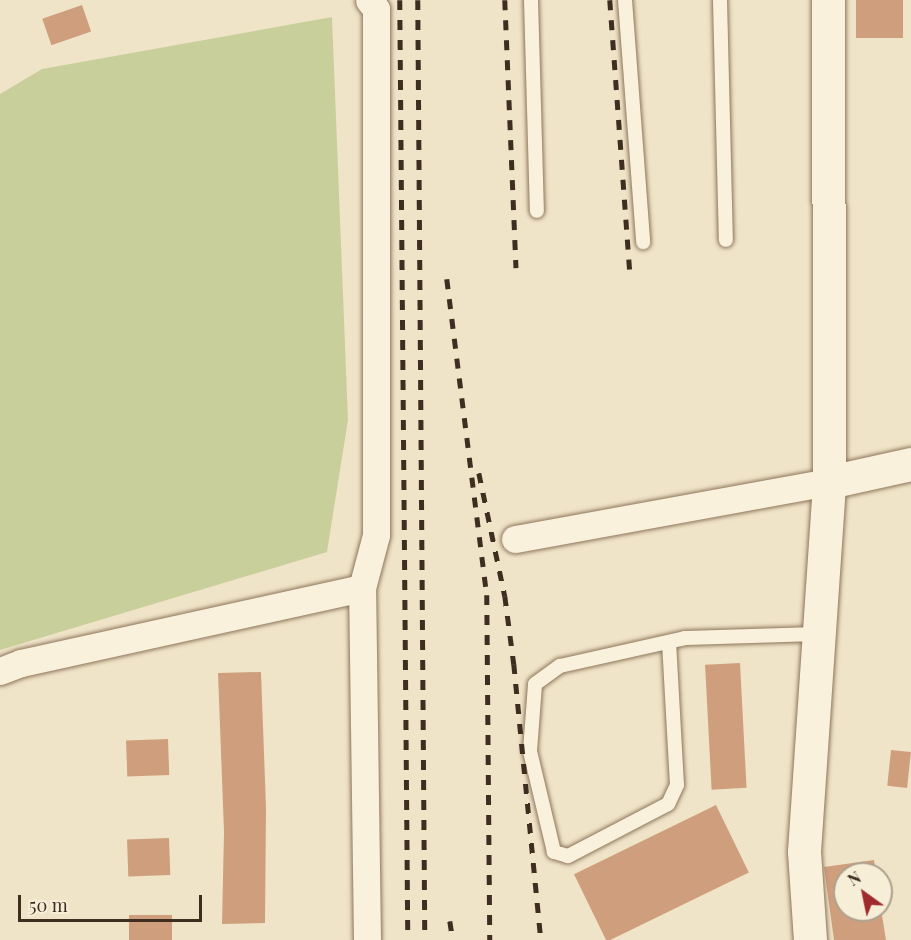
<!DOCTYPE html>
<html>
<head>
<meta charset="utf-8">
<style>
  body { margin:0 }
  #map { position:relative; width:911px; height:940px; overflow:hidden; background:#f0e4c8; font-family:"Playfair Display",serif }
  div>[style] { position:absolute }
  .green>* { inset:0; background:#c9cf9b }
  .building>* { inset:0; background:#cf9f7d; transform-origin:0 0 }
  .roads { filter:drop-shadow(0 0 2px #8d765c) drop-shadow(0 0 2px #8d765c) }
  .lane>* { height:14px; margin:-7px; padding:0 7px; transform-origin:7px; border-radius:7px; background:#faf1dc }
  .street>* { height:27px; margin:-13.5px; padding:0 13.5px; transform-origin:13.5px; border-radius:13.5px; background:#faf1dc }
  .secondary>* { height:33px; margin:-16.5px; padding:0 16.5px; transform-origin:16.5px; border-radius:16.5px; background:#faf1dc }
  .rail>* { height:4.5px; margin-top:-2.25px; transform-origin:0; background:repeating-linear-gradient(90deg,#3d2e20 0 10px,transparent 0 20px) }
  span { translate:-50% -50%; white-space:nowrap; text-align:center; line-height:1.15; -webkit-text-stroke:6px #f7eed8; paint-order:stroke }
  .north { position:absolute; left:833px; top:862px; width:60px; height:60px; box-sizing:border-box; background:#f7eed8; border:2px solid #ada18e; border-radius:50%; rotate:327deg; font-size:16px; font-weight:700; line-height:24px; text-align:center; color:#3d2e20 }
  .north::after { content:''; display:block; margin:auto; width:21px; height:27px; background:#9e2a2b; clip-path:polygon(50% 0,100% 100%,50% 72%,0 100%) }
  .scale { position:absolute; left:18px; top:895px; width:184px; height:27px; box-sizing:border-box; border:3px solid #3d2e20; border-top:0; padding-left:8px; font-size:18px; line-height:21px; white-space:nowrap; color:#3d2e20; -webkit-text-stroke:4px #f7eed8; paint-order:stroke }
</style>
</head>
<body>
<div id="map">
  <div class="green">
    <i style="clip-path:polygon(332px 17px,348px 420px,327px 552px,0 650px,0 94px,42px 69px)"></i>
  </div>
  <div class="building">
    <i style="left:856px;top:0;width:47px;height:38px"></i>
    <i style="left:82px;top:5px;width:28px;height:42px;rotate:71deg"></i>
    <i style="left:740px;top:663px;width:125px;height:35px;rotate:87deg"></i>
    <i style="clip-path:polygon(261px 672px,266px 807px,265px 923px,222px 924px,224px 832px,218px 673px)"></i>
    <i style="left:168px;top:739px;width:36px;height:42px;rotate:88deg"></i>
    <i style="left:891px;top:750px;width:20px;height:36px;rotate:6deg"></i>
    <i style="left:716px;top:805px;width:75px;height:158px;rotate:64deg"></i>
    <i style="left:169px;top:838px;width:37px;height:42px;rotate:88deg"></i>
    <i style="clip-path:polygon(874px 860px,876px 874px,845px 874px,845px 910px,881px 909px,886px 940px,834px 940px,824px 867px)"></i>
    <i style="left:172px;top:915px;width:25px;height:43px;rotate:90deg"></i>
  </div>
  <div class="roads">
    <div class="lane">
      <i style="left:531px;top:0;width:211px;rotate:88.4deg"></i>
      <i style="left:625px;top:0;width:243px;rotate:85.7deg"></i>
      <i style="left:720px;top:0;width:240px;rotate:88.6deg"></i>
      <i style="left:669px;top:642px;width:143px;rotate:86.8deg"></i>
      <i style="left:677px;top:785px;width:21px;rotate:115deg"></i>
      <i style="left:668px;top:804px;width:113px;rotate:152.5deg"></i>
      <i style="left:568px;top:856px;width:15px;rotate:-164deg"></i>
      <i style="left:554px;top:852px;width:104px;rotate:-103.4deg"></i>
      <i style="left:530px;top:751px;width:67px;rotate:-85.7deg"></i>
      <i style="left:535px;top:684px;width:31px;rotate:-36deg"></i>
      <i style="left:560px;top:666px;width:128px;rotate:-12.6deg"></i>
      <i style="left:685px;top:638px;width:133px;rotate:-1.7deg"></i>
    </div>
    <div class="street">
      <i style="left:515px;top:539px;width:319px;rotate:-10.3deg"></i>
      <i style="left:0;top:671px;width:22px;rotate:-21deg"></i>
      <i style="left:21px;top:663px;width:349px;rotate:-12.4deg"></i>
      <i style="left:367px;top:940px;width:352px;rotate:-90.8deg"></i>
      <i style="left:362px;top:588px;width:55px;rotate:-75.2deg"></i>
      <i style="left:376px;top:535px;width:526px;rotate:-90deg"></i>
      <i style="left:376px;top:9px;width:11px;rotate:-128deg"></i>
    </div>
    <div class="secondary">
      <i style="left:829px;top:482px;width:84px;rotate:-12.4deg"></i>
      <i style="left:810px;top:940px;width:89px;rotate:-93.9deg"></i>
      <i style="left:804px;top:851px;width:370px;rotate:-86.1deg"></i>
      <i style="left:829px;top:482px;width:482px;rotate:-90.1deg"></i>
    </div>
  </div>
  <div class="rail">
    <i style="left:400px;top:0;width:940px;rotate:89.51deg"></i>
    <i style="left:418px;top:0;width:940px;rotate:89.57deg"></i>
    <i style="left:505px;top:0;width:268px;rotate:87.6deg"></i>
    <i style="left:610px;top:0;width:276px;rotate:85.8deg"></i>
    <i style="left:447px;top:279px;width:319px;rotate:82.8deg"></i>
    <i style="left:487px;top:595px;width:345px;rotate:89.5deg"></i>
    <i style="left:479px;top:473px;width:126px;rotate:78.1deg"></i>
    <i style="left:505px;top:596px;width:69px;rotate:82.5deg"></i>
    <i style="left:514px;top:664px;width:277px;rotate:84.4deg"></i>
    <i style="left:450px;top:921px;width:19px;rotate:81deg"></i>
  </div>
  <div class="north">N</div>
  <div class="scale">50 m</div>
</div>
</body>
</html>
